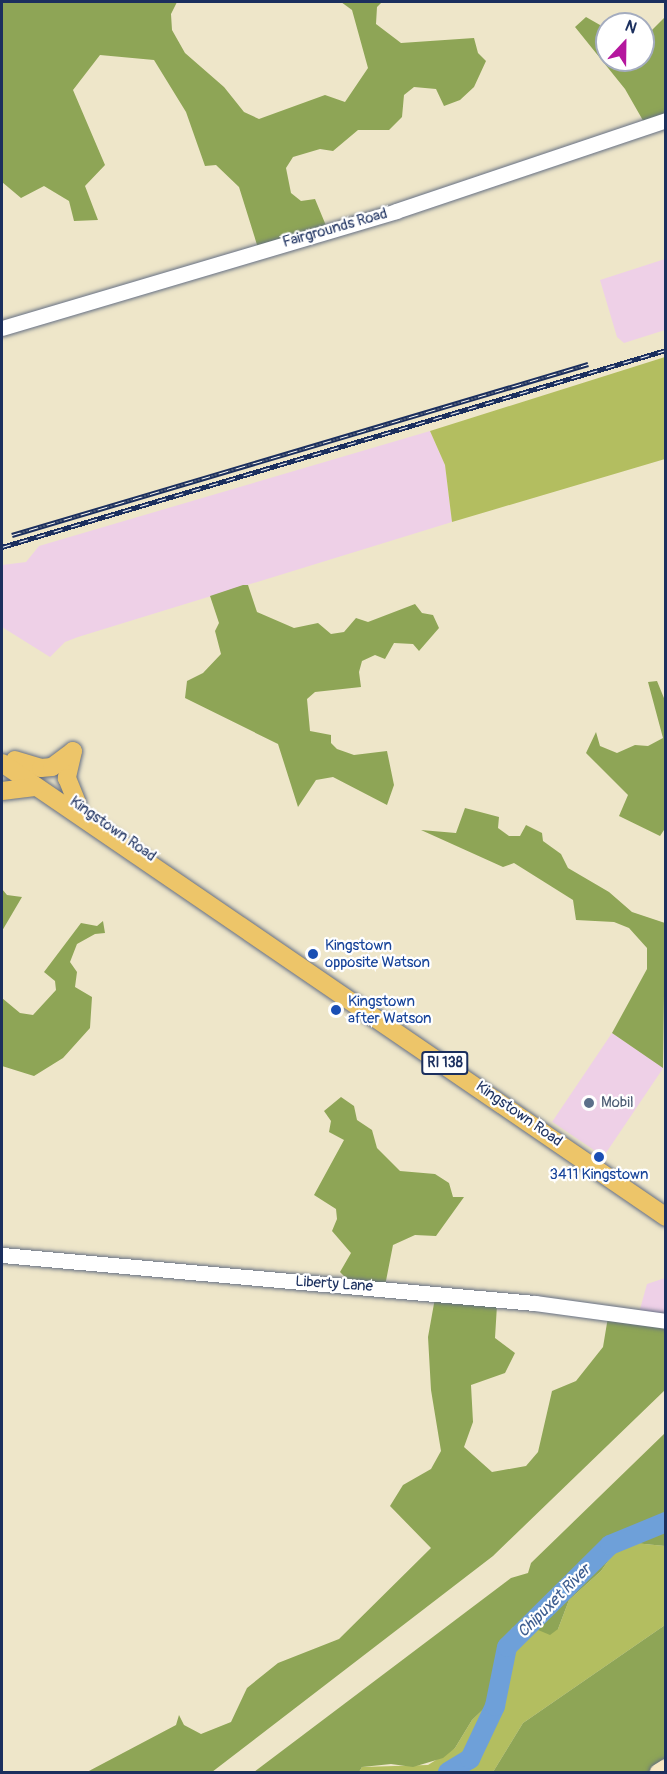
<!DOCTYPE html>
<html>
<head>
<meta charset="utf-8">
<style>
  body { margin:0 }
  #map { position:relative; width:667px; height:1774px; overflow:hidden; background:#eee6c9; font-family:Pangolin,sans-serif }
  div>[style] { position:absolute }
  .built>* { inset:0; background:#eed0e7; transform-origin:0 0 }
  .green>* { inset:0; background:#b3be60 }
  .forest>* { inset:0; background:#8ea556 }
  .river>* { height:20px; margin:-10px; padding:0 10px; transform-origin:10px; border-radius:10px; background:#6ea0d9 }
  .roads { filter:drop-shadow(0 0 2px #656f83) drop-shadow(0 0 2px #656f83) }
  .tertiary>* { height:15px; margin:-7.5px; padding:0 7.5px; transform-origin:7.5px; border-radius:7.5px; background:#fff }
  .secondary>* { height:16px; margin:-8px; padding:0 8px; transform-origin:8px; border-radius:8px; background:#f8e8c3 }
  .primary>* { height:18px; margin:-9px; padding:0 9px; transform-origin:9px; border-radius:9px; background:#edc569 }
  .rail>* { height:5px; margin-top:-2.5px; transform-origin:0; background:repeating-linear-gradient(90deg,#fff 0 9px,#1b2f5e 0 18px); box-sizing:border-box; border-block:2px solid #1b2f5e }
  .dots>* { width:16px; height:16px; translate:-50% -50%; box-sizing:border-box; border:3px solid #fff; border-radius:50% }
  span { translate:-50% -50%; white-space:nowrap; text-align:center; line-height:1.15; -webkit-text-stroke:4.5px #fff; paint-order:stroke }
  .shield-label span { padding:2px 4px; background:#fff; border:2px solid; border-radius:4px; -webkit-text-stroke-width:0 }
  .shield-label { font-size:14px; color:#1b2f5e; font-weight:700 }
  .street-label { font-size:15px; color:#1b2f5e }
  .transit-label { font-size:15px; color:#164399 }
  .left { translate:0 -50%; text-align:left }
  .service-label { font-size:15px; color:#4e5e75 }
  .water-label { font-size:16px; color:#3c5c8f; font-style:italic }
  .frame { position:absolute; inset:0; border:3px solid #1b2f5e; pointer-events:none }
  .north { position:absolute; left:595px; top:12px; width:60px; height:60px; box-sizing:border-box; background:#fff; border:2px solid #a4acbf; border-radius:50%; rotate:22deg; font-size:16px; font-weight:700; line-height:24px; text-align:center; color:#1b2f5e }
  .north::after { content:''; display:block; margin:auto; width:21px; height:27px; background:#b5179e; clip-path:polygon(50% 0,100% 100%,50% 72%,0 100%) }
</style>
</head>
<body>
<div id="map">
  <div class="built">
    <i style="clip-path:polygon(665px 259px,665px 330px,624px 343px,617px 337px,600px 280px)"></i>
    <i style="clip-path:polygon(430px 431px,445px 465px,452px 522px,78px 637px,65px 642px,50px 657px,2px 627px,2px 565px,26px 562px,39px 546px)"></i>
    <i style="left:612px;top:1033px;width:62px;height:107px;rotate:34deg"></i>
    <i style="clip-path:polygon(665px 1278px,665px 1324px,637px 1320px,647px 1284px)"></i>
  </div>
  <div class="green">
    <i style="clip-path:polygon(665px 357px,665px 459px,452px 522px,445px 465px,430px 431px)"></i>
    <i style="clip-path:polygon(634px 1543px,665px 1546px,665px 1625px,523px 1723px,493px 1772px,359px 1772px,362px 1767px,428px 1765px,455px 1748px,472px 1720px,493px 1700px,512px 1628px,524px 1624px,558px 1629px,569px 1600px,601px 1571px,618px 1547px)"></i>
  </div>
  <div class="forest">
    <i style="clip-path:polygon(2px 2px,177px 2px,171px 14px,172px 30px,185px 53px,224px 87px,244px 112px,259px 119px,325px 95px,345px 102px,368px 68px,352px 10px,341px 2px,382px 2px,377px 7px,376px 24px,401px 43px,474px 38px,478px 53px,486px 61px,474px 87px,460px 100px,444px 106px,436px 89px,414px 87px,404px 95px,402px 117px,389px 130px,358px 130px,333px 151px,320px 149px,293px 157px,286px 168px,291px 193px,301px 201px,315px 199px,327px 228px,258px 248px,239px 187px,216px 165px,205px 166px,186px 112px,154px 60px,100px 55px,73px 90px,105px 165px,85px 186px,98px 220px,74px 221px,69px 201px,44px 186px,21px 198px,2px 182px)"></i>
    <i style="clip-path:polygon(586px 17px,600px 25px,607px 41px,607px 60px,643px 60px,643px 39px,665px 17px,665px 118px,645px 124px,625px 89px,575px 27px)"></i>
    <i style="clip-path:polygon(243px 585px,248px 585px,257px 612px,294px 628px,318px 623px,331px 634px,344px 632px,356px 618px,368px 622px,415px 604px,422px 613px,433px 615px,439px 628px,419px 651px,413px 644px,394px 643px,385px 659px,375px 655px,362px 661px,359px 672px,361px 687px,315px 692px,307px 699px,310px 731px,331px 735px,331px 743px,337px 749px,354px 755px,387px 751px,394px 785px,387px 805px,333px 777px,316px 780px,298px 807px,278px 744px,185px 698px,187px 681px,203px 673px,221px 654px,215px 631px,219px 623px,210px 596px)"></i>
    <i style="clip-path:polygon(657px 681px,666px 703px,666px 827px,660px 836px,619px 816px,628px 795px,586px 753px,596px 732px,600px 746px,617px 753px,635px 745px,648px 746px,663px 738px,648px 682px)"></i>
    <i style="clip-path:polygon(465px 808px,499px 817px,498px 828px,509px 836px,520px 836px,526px 825px,542px 833px,543px 841px,561px 854px,568px 868px,609px 892px,632px 912px,665px 923px,663px 1068px,612px 1033px,647px 969px,647px 948px,629px 928px,614px 922px,576px 920px,573px 900px,514px 863px,503px 867px,421px 830px,456px 833px)"></i>
    <i style="clip-path:polygon(2px 889px,7px 895px,22px 897px,2px 931px)"></i>
    <i style="clip-path:polygon(103px 921px,105px 933px,95px 934px,77px 944px,70px 962px,77px 972px,75px 987px,92px 997px,90px 1028px,63px 1058px,34px 1076px,2px 1066px,2px 998px,20px 1013px,33px 1015px,56px 990px,55px 981px,44px 972px,81px 923px,97px 926px)"></i>
    <i style="clip-path:polygon(341px 1097px,354px 1106px,357px 1120px,372px 1130px,377px 1148px,400px 1171px,435px 1174px,449px 1183px,453px 1197px,464px 1197px,436px 1236px,415px 1235px,393px 1245px,384px 1291px,355px 1287px,340px 1272px,351px 1253px,332px 1231px,337px 1219px,336px 1209px,314px 1195px,344px 1140px,329px 1132px,331px 1121px,324px 1111px)"></i>
    <i style="clip-path:polygon(435px 1298px,497px 1305px,495px 1338px,515px 1353px,505px 1373px,471px 1385px,473px 1422px,464px 1447px,492px 1472px,526px 1466px,538px 1452px,552px 1391px,576px 1381px,603px 1347px,608px 1317px,665px 1324px,665px 1390px,493px 1556px,212px 1772px,87px 1772px,176px 1725px,179px 1715px,184px 1725px,201px 1734px,231px 1722px,247px 1688px,278px 1663px,339px 1639px,431px 1548px,390px 1506px,403px 1485px,431px 1469px,441px 1451px,431px 1390px,428px 1337px)"></i>
    <i style="clip-path:polygon(665px 1433px,665px 1546px,634px 1543px,618px 1547px,601px 1571px,569px 1600px,558px 1629px,550px 1635px,524px 1624px,512px 1628px,493px 1700px,472px 1720px,455px 1748px,443px 1758px,413px 1767px,391px 1764px,362px 1767px,359px 1772px,254px 1772px,511px 1578px,528px 1573px,531px 1563px)"></i>
    <i style="clip-path:polygon(665px 1625px,665px 1772px,493px 1772px,523px 1723px)"></i>
  </div>
  <div class="river">
    <i style="left:448px;top:1772px;width:26px;rotate:-31deg"></i>
    <i style="left:470px;top:1759px;width:59px;rotate:-64.7deg"></i>
    <i style="left:495px;top:1706px;width:60px;rotate:-78.5deg"></i>
    <i style="left:507px;top:1647px;width:145px;rotate:-44.7deg"></i>
    <i style="left:610px;top:1545px;width:61px;rotate:-22.3deg"></i>
  </div>
  <div class="roads">
    <div class="tertiary">
      <i style="left:2px;top:328px;width:411px;rotate:-16.5deg"></i>
      <i style="left:396px;top:211px;width:285px;rotate:-18.6deg"></i>
      <i style="left:2px;top:1255px;width:535px;rotate:5.15deg"></i>
      <i style="left:535px;top:1303px;width:132px;rotate:7.8deg"></i>
    </div>
    <div class="secondary">
      <i style="left:658px;top:1772px;width:9px;rotate:-32deg"></i>
    </div>
    <div class="primary">
      <i style="left:73px;top:751px;width:28px;rotate:103deg"></i>
      <i style="left:67px;top:778px;width:27px;rotate:68deg"></i>
      <i style="left:15px;top:760px;width:27px;rotate:17deg"></i>
      <i style="left:41px;top:768px;width:11px;rotate:-5deg"></i>
      <i style="left:52px;top:767px;width:26px;rotate:-37deg"></i>
      <i style="left:2px;top:763px;width:804px;rotate:34.36deg"></i>
      <i style="left:2px;top:791px;width:33px;rotate:-7deg"></i>
    </div>
  </div>
  <div class="rail">
    <i style="left:12px;top:535px;width:601px;rotate:-16.53deg"></i>
    <i style="left:2px;top:547px;width:693px;rotate:-16.52deg"></i>
  </div>
  <div class="dots">
    <i style="left:313px;top:954px;background:#1a4fb4"></i>
    <i style="left:336px;top:1010px;background:#1a4fb4"></i>
    <i style="left:589px;top:1103px;background:#5c6f8a"></i>
    <i style="left:599px;top:1157px;background:#1a4fb4"></i>
  </div>
  <div class="shield-label">
    <span style="left:445px;top:1063px">RI 138</span>
  </div>
  <div class="street-label">
    <span style="left:335px;top:228px;rotate:-16deg">Fairgrounds Road</span>
    <span style="left:113px;top:829px;rotate:35deg">Kingstown Road</span>
    <span style="left:519px;top:1114px;rotate:35deg">Kingstown Road</span>
    <span style="left:334px;top:1284px;rotate:4deg">Liberty Lane</span>
  </div>
  <div class="transit-label">
    <span class="left" style="left:325px;top:954px">Kingstown<br>opposite Watson</span>
    <span class="left" style="left:348px;top:1010px">Kingstown<br>after Watson</span>
    <span style="left:599px;top:1175px">3411 Kingstown</span>
  </div>
  <div class="service-label">
    <span class="left" style="left:601px;top:1103px">Mobil</span>
  </div>
  <div class="water-label">
    <span style="left:554px;top:1601px;rotate:-45deg">Chipuxet River</span>
  </div>
  <div class="frame"></div>
  <div class="north">N</div>
</div>
</body>
</html>
